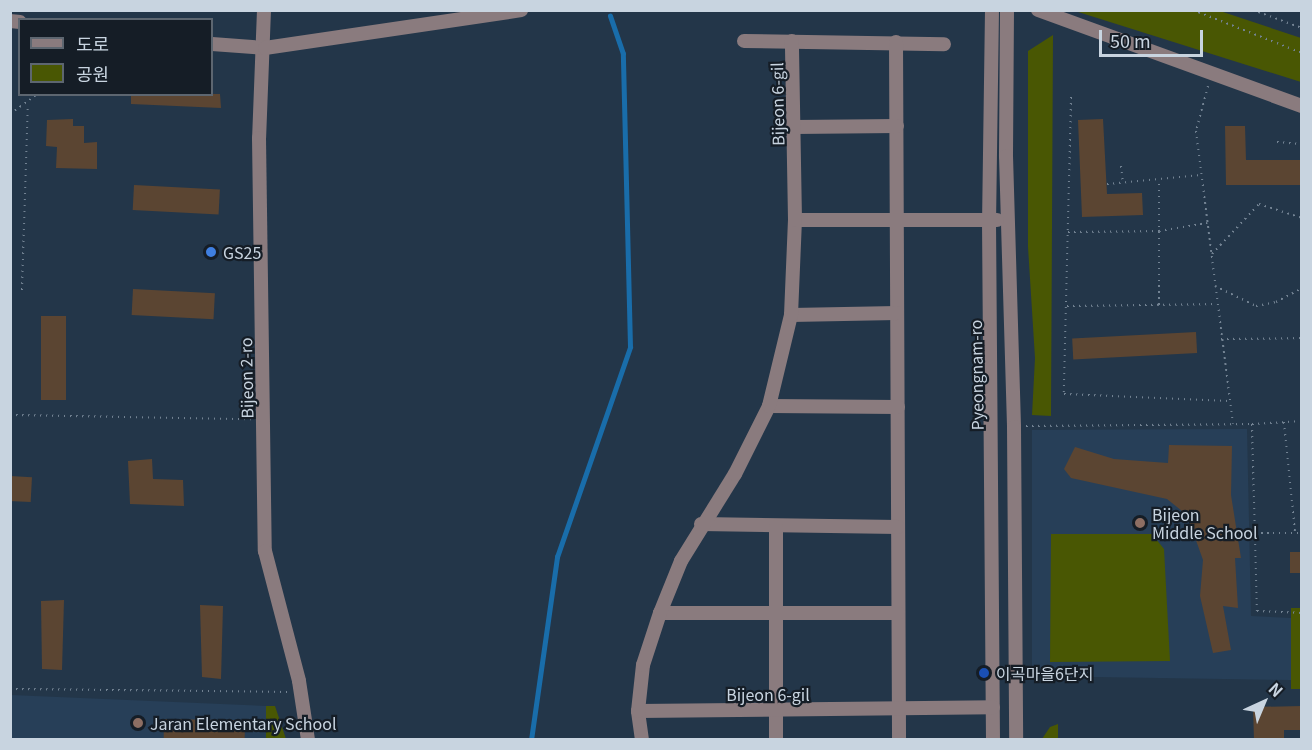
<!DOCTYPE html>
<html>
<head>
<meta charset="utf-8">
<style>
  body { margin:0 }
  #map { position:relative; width:1312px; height:750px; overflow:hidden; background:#233649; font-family:Georgia,"Noto Sans KR",serif }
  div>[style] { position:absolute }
  .built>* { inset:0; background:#273f58 }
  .green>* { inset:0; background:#495703; transform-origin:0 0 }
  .stream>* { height:4.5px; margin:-2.25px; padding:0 2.25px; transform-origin:2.25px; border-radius:2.25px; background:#196daa }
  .building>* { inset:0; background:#5b4532; transform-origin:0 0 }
  .path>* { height:2px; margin-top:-1px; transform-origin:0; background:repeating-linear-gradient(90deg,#738393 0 1.5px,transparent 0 6px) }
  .minor>* { height:14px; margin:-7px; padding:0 7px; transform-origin:7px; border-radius:7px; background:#8a7b7e }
  .dots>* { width:16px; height:16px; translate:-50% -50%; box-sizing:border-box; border:3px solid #151d26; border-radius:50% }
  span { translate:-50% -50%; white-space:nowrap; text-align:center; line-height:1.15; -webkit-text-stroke:4.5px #151d26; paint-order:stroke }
  .street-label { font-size:16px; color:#c8d4e0 }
  .poi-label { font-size:16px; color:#c8d4e0 }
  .left { translate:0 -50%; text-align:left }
  .frame { position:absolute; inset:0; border:12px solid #c8d4e0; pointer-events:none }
  .legend { position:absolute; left:18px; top:18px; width:195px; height:78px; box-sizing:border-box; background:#151d26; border:2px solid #5d6670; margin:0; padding:8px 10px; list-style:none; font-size:18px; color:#c8d4e0 }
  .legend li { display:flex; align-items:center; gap:12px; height:30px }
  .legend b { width:30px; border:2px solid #5d6670 }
  .north { position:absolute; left:1234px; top:672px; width:60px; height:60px; -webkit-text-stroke:4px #151d26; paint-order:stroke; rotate:44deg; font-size:16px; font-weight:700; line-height:24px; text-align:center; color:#c8d4e0 }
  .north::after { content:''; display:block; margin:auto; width:21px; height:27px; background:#c8d4e0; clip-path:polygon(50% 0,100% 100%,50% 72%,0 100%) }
  .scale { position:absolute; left:1099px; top:30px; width:104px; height:27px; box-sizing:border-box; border:3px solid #c8d4e0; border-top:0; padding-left:8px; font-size:18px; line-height:21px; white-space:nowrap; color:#c8d4e0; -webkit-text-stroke:4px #151d26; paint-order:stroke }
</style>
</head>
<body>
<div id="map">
  <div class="built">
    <i style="clip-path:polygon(1247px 429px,1251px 616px,1291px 618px,1291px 680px,1032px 676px,1032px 430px)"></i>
    <i style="clip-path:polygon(11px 695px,266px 706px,266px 739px,11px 740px)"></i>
  </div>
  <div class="green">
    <i style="clip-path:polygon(1075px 11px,1220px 11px,1301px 38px,1301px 82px)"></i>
    <i style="clip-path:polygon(1053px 35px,1051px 416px,1032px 415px,1035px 358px,1028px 247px,1028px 51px)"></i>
    <i style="clip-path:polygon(1051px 534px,1152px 534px,1164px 549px,1170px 661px,1050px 662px)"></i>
    <i style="left:1291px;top:608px;width:10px;height:81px"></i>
    <i style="clip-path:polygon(266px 706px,275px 706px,286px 739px,266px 739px)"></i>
    <i style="clip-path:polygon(1058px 724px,1058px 739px,1042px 739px,1050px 727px)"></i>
  </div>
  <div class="stream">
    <i style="left:531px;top:740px;width:185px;rotate:-81.9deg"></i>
    <i style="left:557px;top:557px;width:222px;rotate:-70.8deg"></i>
    <i style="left:630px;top:347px;width:293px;rotate:-91.4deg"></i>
    <i style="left:623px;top:54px;width:40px;rotate:-108.9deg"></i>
  </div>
  <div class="building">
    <i style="clip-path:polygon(131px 94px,220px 94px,221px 108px,131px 104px)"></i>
    <i style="clip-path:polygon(73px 119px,73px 126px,84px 126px,84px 143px,97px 142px,97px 169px,56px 168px,57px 147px,46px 146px,47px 120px)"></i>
    <i style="clip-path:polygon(1103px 119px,1107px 194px,1142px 193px,1143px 215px,1082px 217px,1078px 120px)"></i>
    <i style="clip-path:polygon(1225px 126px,1245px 126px,1246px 160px,1302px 160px,1302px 185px,1226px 185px)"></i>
    <i style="left:134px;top:185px;width:86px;height:25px;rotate:3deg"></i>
    <i style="left:133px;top:289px;width:82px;height:26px;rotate:3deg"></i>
    <i style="left:41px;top:316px;width:25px;height:84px"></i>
    <i style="left:1196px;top:332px;width:21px;height:124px;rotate:87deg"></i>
    <i style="clip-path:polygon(1169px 445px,1232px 446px,1231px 495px,1241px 558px,1235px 558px,1238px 608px,1223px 606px,1231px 650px,1213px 653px,1200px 596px,1203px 560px,1187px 515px,1167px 499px,1071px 478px,1064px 469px,1075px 447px,1114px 459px,1168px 463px)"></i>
    <i style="clip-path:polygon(152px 459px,153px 479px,183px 480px,184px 506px,130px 504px,128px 461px)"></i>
    <i style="left:10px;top:476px;width:22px;height:25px;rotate:3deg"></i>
    <i style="left:1290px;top:552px;width:12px;height:21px"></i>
    <i style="clip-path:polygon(64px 600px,62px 670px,42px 669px,41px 601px)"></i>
    <i style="clip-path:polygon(200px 605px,223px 606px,221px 679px,202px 677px)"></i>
    <i style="clip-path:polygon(1302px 706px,1302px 730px,1284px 730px,1284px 740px,1254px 740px,1253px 707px)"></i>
    <i style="left:164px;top:719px;width:81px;height:21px;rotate:1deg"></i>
  </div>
  <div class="path">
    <i style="left:1193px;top:10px;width:117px;rotate:21.5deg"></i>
    <i style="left:1253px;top:10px;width:52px;rotate:20.2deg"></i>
    <i style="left:1208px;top:86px;width:47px;rotate:104.9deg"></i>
    <i style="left:1196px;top:131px;width:295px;rotate:82.8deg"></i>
    <i style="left:1071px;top:97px;width:297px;rotate:91.4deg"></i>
    <i style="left:1064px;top:394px;width:165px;rotate:2.4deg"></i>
    <i style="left:10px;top:114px;width:34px;rotate:-36deg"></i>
    <i style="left:1277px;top:142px;width:25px;rotate:5deg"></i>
    <i style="left:1121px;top:166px;width:17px;rotate:83deg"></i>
    <i style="left:1107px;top:184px;width:94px;rotate:-5.5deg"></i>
    <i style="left:1068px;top:232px;width:91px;rotate:-0.6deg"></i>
    <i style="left:1159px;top:231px;width:49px;rotate:-9.5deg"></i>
    <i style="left:1212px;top:254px;width:69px;rotate:-46.8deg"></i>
    <i style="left:1259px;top:204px;width:45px;rotate:18deg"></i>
    <i style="left:1215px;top:286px;width:46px;rotate:26deg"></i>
    <i style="left:1256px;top:306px;width:20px;rotate:-11deg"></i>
    <i style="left:1276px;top:302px;width:30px;rotate:-28deg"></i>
    <i style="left:22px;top:290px;width:186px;rotate:-88.2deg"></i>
    <i style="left:1159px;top:305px;width:126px;rotate:-90deg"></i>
    <i style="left:1067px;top:306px;width:150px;rotate:-0.8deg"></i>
    <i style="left:1221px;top:339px;width:81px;rotate:-0.7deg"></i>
    <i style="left:10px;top:415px;width:241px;rotate:1deg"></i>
    <i style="left:1284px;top:422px;width:112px;rotate:84.3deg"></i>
    <i style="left:1252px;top:424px;width:50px;rotate:-3.4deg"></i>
    <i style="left:1026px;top:426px;width:226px;rotate:-0.5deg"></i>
    <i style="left:1252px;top:424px;width:187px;rotate:88.5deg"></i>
    <i style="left:1257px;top:611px;width:45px;rotate:2.5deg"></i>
    <i style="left:1255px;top:533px;width:47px"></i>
    <i style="left:10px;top:689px;width:277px;rotate:0.6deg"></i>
  </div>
  <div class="minor">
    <i style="left:264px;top:10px;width:128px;rotate:92.2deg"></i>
    <i style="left:259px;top:138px;width:413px;rotate:89.2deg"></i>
    <i style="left:265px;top:551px;width:134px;rotate:75.3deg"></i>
    <i style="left:299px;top:681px;width:60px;rotate:81.3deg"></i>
    <i style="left:992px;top:10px;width:211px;rotate:90.8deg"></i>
    <i style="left:989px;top:221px;width:519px;rotate:89.56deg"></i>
    <i style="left:1007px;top:10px;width:146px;rotate:90.4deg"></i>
    <i style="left:1006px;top:156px;width:271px;rotate:88.3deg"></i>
    <i style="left:1014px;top:427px;width:313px;rotate:89.6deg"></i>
    <i style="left:1038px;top:10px;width:281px;rotate:20deg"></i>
    <i style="left:10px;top:21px;width:10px;rotate:6deg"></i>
    <i style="left:744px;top:41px;width:200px;rotate:0.9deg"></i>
    <i style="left:896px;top:42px;width:698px;rotate:89.75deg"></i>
    <i style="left:212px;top:44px;width:53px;rotate:4.3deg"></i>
    <i style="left:265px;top:48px;width:259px;rotate:-8.4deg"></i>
    <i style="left:794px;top:127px;width:103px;rotate:-0.6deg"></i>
    <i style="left:795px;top:220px;width:202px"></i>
    <i style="left:791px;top:315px;width:106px;rotate:-1.1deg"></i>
    <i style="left:769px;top:406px;width:129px;rotate:0.4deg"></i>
    <i style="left:701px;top:524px;width:197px;rotate:0.9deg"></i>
    <i style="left:776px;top:527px;width:213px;rotate:90deg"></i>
    <i style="left:660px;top:613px;width:238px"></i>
    <i style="left:638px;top:711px;width:355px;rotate:-0.6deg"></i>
    <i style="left:642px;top:740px;width:29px;rotate:-98deg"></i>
    <i style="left:638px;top:711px;width:46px;rotate:-83.8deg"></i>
    <i style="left:643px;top:665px;width:55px;rotate:-71.9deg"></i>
    <i style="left:660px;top:613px;width:56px;rotate:-68deg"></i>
    <i style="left:681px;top:561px;width:102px;rotate:-58.2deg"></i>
    <i style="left:735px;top:474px;width:76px;rotate:-63.4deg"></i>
    <i style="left:769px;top:406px;width:94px;rotate:-76.4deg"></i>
    <i style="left:791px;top:315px;width:95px;rotate:-87.6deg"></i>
    <i style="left:795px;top:220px;width:179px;rotate:-91deg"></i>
  </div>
  <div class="dots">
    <i style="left:211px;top:252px;background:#3f7fe0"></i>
    <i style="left:1140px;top:523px;background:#8d6e63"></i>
    <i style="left:984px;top:673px;background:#1a4fb4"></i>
    <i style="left:138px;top:723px;background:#8d6e63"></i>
  </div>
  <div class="street-label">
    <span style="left:777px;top:104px;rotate:-91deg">Bijeon 6-gil</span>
    <span style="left:976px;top:375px;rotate:-91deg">Pyeongnam-ro</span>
    <span style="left:246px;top:378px;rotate:-91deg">Bijeon 2-ro</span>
    <span style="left:768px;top:694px">Bijeon 6-gil</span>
  </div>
  <div class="poi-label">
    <span class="left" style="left:223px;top:252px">GS25</span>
    <span class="left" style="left:1152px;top:523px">Bijeon<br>Middle School</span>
    <span class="left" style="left:996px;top:673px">이곡마을6단지</span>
    <span class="left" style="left:150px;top:723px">Jaran Elementary School</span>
  </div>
  <div class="frame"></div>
  <ul class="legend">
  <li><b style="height:8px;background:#8a7b7e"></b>도로</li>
  <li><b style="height:16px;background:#495703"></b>공원</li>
  </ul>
  <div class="north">N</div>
  <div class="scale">50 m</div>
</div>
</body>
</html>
